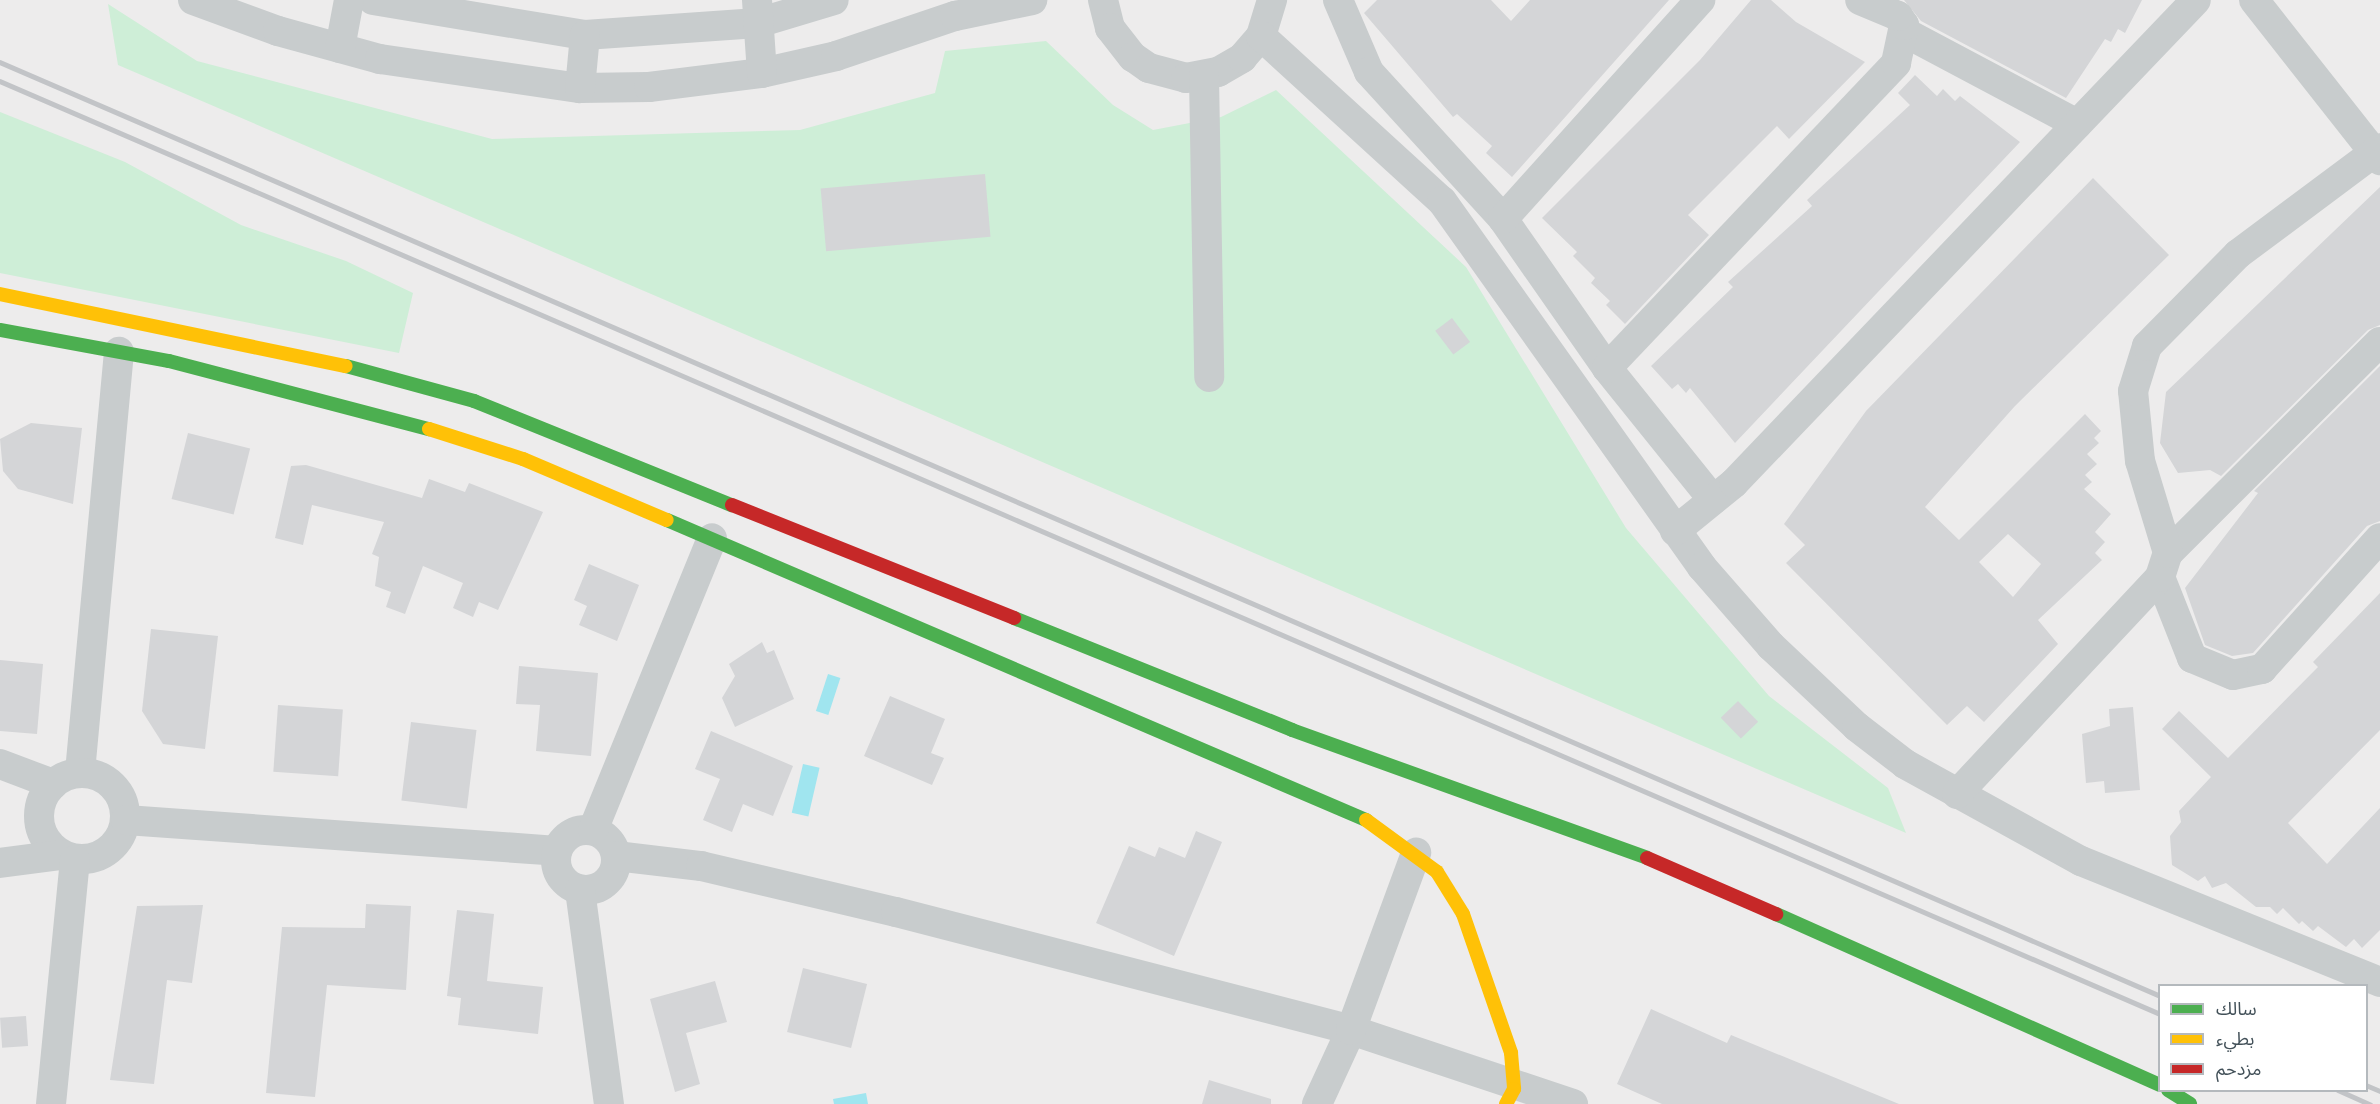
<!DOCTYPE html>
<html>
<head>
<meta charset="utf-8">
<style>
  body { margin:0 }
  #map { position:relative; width:2380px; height:1104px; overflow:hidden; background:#edecec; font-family:Roboto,"Noto Sans Arabic",sans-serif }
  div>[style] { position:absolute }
  .green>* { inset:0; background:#ceeed7 }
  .water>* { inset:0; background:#a0e5ef; transform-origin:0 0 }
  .building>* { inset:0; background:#d4d5d7; transform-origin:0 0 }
  .street>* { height:30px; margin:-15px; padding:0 15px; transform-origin:15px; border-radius:15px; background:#c8cccd }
  .street>.ring { margin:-15px; padding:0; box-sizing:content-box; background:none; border:30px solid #c8cccd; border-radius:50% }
  .fast>* { height:14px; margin:-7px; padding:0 7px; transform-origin:7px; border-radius:7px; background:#4caf50 }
  .slow>* { height:14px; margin:-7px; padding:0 7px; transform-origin:7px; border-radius:7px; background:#ffc107 }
  .jam>* { height:14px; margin:-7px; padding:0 7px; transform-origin:7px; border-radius:7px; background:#c62828 }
  .rail>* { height:4.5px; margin:-2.25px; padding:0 2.25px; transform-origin:2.25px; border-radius:2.25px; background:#c2c4c7 }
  span { translate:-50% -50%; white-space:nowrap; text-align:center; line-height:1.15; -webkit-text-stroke:4.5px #fff; paint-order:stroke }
  .legend { position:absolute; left:2158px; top:984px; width:210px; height:108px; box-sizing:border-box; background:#fff; border:2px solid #b4b9bd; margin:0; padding:8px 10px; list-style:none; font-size:18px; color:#435159 }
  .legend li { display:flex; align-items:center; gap:12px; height:30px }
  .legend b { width:30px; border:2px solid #b4b9bd }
</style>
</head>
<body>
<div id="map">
  <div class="green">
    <i style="clip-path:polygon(108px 4px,197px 61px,492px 139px,800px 130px,935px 93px,945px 51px,1046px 41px,1113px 105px,1153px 130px,1221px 117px,1276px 90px,1466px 267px,1626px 528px,1769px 696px,1888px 788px,1906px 833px,118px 65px)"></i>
    <i style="clip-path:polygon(0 112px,125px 162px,241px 225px,346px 261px,413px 293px,399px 353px,0 273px)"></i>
  </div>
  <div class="water">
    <i style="left:828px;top:674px;width:13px;height:39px;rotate:18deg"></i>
    <i style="left:803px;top:764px;width:17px;height:50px;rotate:13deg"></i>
    <i style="clip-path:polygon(866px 1093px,868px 1104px,834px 1104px,833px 1099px)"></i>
  </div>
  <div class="building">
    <i style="clip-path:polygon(1377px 0,1491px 0,1511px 21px,1530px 0,1669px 0,1512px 177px,1486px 153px,1492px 146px,1457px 114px,1453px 117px,1364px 13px)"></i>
    <i style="clip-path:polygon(1751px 0,1771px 0,1796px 22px,1865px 62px,1789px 139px,1777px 126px,1688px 215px,1709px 235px,1625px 324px,1606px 305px,1610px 301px,1591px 283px,1595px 278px,1573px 256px,1577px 252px,1542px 218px,1700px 60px)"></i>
    <i style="clip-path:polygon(1904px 0,2142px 0,2125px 33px,2118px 29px,2111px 42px,2105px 39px,2066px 98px,1921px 21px)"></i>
    <i style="clip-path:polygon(1915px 75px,1937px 96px,1943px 89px,1955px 101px,1960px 96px,2020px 142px,1735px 443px,1690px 388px,1686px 393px,1678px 384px,1672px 389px,1651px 366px,1733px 287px,1728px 282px,1812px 206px,1807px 200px,1910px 105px,1898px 93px)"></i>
    <i style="left:985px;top:174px;width:63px;height:165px;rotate:85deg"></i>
    <i style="clip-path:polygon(evenodd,2093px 178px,2169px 255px,2015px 406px,1925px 507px,1959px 540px,2085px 414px,2101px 431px,2094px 438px,2099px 443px,2087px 454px,2097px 464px,2085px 475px,2092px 482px,2084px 489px,2111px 514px,2095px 532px,2105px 542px,2095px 553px,2102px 560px,2038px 620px,2058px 644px,1984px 722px,1967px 706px,1947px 725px,1786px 563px,1805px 545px,1784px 524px,1866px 411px,2093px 178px,2008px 534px,2041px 564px,2013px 597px,1979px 562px,2008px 534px)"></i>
    <i style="clip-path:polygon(2380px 187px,2380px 325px,2368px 330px,2221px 476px,2210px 470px,2178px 473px,2160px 443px,2166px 392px)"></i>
    <i style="left:1452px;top:318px;width:30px;height:21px;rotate:53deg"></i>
    <i style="clip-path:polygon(2380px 366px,2380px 521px,2367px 526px,2253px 653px,2232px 656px,2205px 645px,2185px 588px,2258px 493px,2254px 491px)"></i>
    <i style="clip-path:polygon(31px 423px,82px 428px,73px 504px,18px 489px,3px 471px,0 439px)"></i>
    <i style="left:188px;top:433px;width:64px;height:68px;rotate:14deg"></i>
    <i style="clip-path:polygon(306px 465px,422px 498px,429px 479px,465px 492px,469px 483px,543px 512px,498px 610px,479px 602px,473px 617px,453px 608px,463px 583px,423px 566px,405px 614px,386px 607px,391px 592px,375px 586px,379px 557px,372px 554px,384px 522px,312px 505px,303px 545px,275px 538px,291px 466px)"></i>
    <i style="clip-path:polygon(589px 564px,639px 585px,617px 641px,579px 625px,587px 606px,574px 600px)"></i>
    <i style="clip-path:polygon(2380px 593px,2380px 730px,2288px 823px,2327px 864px,2380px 808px,2380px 930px,2362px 948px,2354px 939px,2346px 947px,2318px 926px,2313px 931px,2302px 921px,2299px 924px,2283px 908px,2277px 914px,2270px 907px,2256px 907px,2226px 883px,2212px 888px,2205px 876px,2198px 881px,2172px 865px,2170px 836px,2181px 822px,2179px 811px,2211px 777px,2162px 729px,2179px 711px,2228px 758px,2318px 667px,2313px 662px)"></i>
    <i style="clip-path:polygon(151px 629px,218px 636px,205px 749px,163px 744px,142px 711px)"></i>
    <i style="clip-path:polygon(762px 642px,767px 653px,774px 650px,794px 699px,735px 727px,722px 698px,735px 676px,729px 664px)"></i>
    <i style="clip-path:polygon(0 660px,43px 664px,37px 734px,0 731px)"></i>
    <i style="clip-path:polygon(519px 666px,598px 673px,591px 756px,536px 751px,540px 705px,516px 704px)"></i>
    <i style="clip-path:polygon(890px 696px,945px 719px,931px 753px,944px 758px,932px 785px,864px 756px)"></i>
    <i style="left:1738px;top:701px;width:29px;height:24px;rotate:46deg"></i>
    <i style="left:278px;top:705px;width:65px;height:67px;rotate:4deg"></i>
    <i style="clip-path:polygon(2133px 707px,2140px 790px,2105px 793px,2104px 781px,2086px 783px,2082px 734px,2110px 726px,2109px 709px)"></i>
    <i style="left:411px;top:722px;width:66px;height:79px;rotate:7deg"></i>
    <i style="clip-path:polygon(711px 731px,793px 766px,773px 816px,743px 804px,732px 832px,703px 820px,720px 779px,695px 769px)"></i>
    <i style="clip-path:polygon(1196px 831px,1222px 842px,1174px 956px,1096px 923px,1129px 846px,1155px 857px,1159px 847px,1185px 858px)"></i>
    <i style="clip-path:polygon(366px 904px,411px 906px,406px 990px,327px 985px,315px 1097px,266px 1093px,282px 927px,365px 928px)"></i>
    <i style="clip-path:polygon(203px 905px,192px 983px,167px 980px,154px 1084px,110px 1080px,137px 906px)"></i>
    <i style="clip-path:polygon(457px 910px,494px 914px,487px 981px,543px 987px,538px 1034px,458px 1025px,461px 998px,447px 996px)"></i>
    <i style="left:803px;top:968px;width:66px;height:66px;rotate:14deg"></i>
    <i style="clip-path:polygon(715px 981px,727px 1022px,686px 1033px,700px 1084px,675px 1092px,650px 999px)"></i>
    <i style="clip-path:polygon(1651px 1009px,1727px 1043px,1731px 1035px,1899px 1104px,1662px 1104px,1617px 1084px)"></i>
    <i style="left:26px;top:1016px;width:30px;height:26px;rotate:86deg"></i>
    <i style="clip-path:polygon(1209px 1080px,1271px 1099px,1271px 1104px,1202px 1104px)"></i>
  </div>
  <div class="street">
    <i style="left:193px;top:0;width:90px;rotate:20deg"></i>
    <i style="left:278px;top:31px;width:106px;rotate:15.4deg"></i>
    <i style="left:380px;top:59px;width:202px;rotate:8.3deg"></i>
    <i style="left:580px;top:88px;width:69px;rotate:-0.8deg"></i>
    <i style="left:649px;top:87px;width:114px;rotate:-7.1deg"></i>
    <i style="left:762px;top:73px;width:76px;rotate:-12.9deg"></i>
    <i style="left:836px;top:56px;width:126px;rotate:-18.6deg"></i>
    <i style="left:955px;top:16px;width:79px;rotate:-11.7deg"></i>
    <i style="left:373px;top:0;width:215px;rotate:9.4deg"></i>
    <i style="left:585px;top:35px;width:173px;rotate:-4deg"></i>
    <i style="left:758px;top:23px;width:79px;rotate:-16.8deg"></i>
    <i style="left:757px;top:0;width:73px;rotate:86.1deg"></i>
    <i style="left:1103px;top:0;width:29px;rotate:76deg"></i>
    <i style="left:1110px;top:28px;width:37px;rotate:52deg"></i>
    <i style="left:1133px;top:57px;width:19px;rotate:35deg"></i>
    <i style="left:1149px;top:68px;width:38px;rotate:15deg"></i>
    <i style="left:1186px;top:78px;width:33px;rotate:-11deg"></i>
    <i style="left:1218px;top:72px;width:28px;rotate:-30deg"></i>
    <i style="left:1242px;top:58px;width:29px;rotate:-49deg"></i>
    <i style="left:1261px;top:36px;width:38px;rotate:-73deg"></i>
    <i style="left:1338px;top:0;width:78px;rotate:66.7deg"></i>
    <i style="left:1369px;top:72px;width:199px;rotate:47.6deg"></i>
    <i style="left:1503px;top:219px;width:182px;rotate:55.1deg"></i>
    <i style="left:1607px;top:368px;width:169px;rotate:51.2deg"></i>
    <i style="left:2254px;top:0;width:204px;rotate:51.8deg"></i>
    <i style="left:1906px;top:33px;width:194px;rotate:28deg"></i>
    <i style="left:1261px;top:36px;width:245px;rotate:42.4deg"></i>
    <i style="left:1442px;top:201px;width:449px;rotate:54.6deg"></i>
    <i style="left:1702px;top:567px;width:105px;rotate:48.9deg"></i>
    <i style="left:1771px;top:646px;width:118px;rotate:43.3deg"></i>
    <i style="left:1857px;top:727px;width:61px;rotate:37.6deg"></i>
    <i style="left:1905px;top:764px;width:201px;rotate:28.9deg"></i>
    <i style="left:2081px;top:861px;width:323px;rotate:22deg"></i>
    <i style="left:340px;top:48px;width:49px;rotate:-79.4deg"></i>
    <i style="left:1204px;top:76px;width:301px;rotate:89deg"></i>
    <i style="left:580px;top:88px;width:53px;rotate:-84.6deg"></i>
    <i style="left:1503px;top:219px;width:295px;rotate:-48deg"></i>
    <i style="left:1607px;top:368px;width:420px;rotate:-46.5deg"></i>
    <i style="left:1896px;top:63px;width:39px;rotate:-78deg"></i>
    <i style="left:1904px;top:25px;width:11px;rotate:-124deg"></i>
    <i style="left:1898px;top:16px;width:41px;rotate:-157.2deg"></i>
    <i style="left:1675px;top:531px;width:76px;rotate:-39.1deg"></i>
    <i style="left:1734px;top:483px;width:668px;rotate:-46.27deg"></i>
    <i style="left:2168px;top:553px;width:299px;rotate:-44.9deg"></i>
    <i style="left:2160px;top:577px;width:87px;rotate:68.4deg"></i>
    <i style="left:2192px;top:658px;width:44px;rotate:22.5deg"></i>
    <i style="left:2233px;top:675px;width:30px;rotate:-12deg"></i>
    <i style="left:2262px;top:669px;width:176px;rotate:-48deg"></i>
    <i style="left:0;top:764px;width:57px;rotate:20.7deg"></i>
    <i style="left:80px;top:772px;width:422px;rotate:-84.7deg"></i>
    <i class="ring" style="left:39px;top:773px;width:56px;height:56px"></i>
    <i style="left:1957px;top:794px;width:297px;rotate:-46.9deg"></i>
    <i style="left:2160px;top:577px;width:25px;rotate:-72deg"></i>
    <i style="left:2168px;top:553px;width:96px;rotate:-106.9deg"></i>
    <i style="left:2140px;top:461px;width:70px;rotate:-95.7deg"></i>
    <i style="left:2133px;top:391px;width:47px;rotate:-72.7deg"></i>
    <i style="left:2147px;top:346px;width:129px;rotate:-45.3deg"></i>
    <i style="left:2238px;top:254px;width:177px;rotate:-36.7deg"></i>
    <i style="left:126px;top:820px;width:432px;rotate:4.1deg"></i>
    <i class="ring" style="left:556px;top:830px;width:30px;height:30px"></i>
    <i style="left:593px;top:830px;width:315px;rotate:-67.8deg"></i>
    <i style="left:616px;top:856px;width:86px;rotate:6.7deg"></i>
    <i style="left:701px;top:866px;width:200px;rotate:13.3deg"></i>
    <i style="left:896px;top:912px;width:470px;rotate:14.5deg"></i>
    <i style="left:1351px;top:1030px;width:234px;rotate:18.4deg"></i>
    <i style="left:0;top:863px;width:62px;rotate:-7.5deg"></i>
    <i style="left:580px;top:890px;width:216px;rotate:82.3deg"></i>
    <i style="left:51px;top:1104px;width:245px;rotate:-84.4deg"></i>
    <i style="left:1317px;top:1104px;width:81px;rotate:-65.3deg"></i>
    <i style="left:1351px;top:1030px;width:189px;rotate:-69.8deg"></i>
  </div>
  <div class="fast">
    <i style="left:0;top:330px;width:172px;rotate:10.4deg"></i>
    <i style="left:169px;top:361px;width:269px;rotate:14.7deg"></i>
    <i style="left:346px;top:366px;width:133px;rotate:15.3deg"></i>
    <i style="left:474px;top:401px;width:278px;rotate:22deg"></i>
    <i style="left:667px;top:520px;width:761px;rotate:23.23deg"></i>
    <i style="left:1014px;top:618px;width:300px;rotate:21.9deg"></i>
    <i style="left:1292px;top:730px;width:377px;rotate:19.8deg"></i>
    <i style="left:1776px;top:914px;width:420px;rotate:24deg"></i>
    <i style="left:2168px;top:1090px;width:26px;rotate:32deg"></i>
  </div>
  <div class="slow">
    <i style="left:0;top:294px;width:353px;rotate:11.8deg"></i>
    <i style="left:429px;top:429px;width:99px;rotate:17.7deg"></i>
    <i style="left:523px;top:459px;width:156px;rotate:23deg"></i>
    <i style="left:1366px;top:820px;width:88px;rotate:36.2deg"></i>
    <i style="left:1437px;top:872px;width:49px;rotate:58.2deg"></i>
    <i style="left:1463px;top:914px;width:147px;rotate:70.9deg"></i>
    <i style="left:1511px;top:1053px;width:36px;rotate:85deg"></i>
    <i style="left:1514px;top:1089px;width:17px;rotate:118deg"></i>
  </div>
  <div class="jam">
    <i style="left:732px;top:505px;width:304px;rotate:21.8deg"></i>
    <i style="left:1647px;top:858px;width:141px;rotate:23.5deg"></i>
  </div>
  <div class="rail">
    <i style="left:0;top:62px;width:2353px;rotate:23.38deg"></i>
    <i style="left:0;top:81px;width:2353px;rotate:23.36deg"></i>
    <i style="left:2366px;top:1085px;width:15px;rotate:23deg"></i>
    <i style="left:2338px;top:1090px;width:35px;rotate:24deg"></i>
  </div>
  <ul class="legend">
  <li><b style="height:8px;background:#4caf50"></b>سالك</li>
  <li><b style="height:8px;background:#ffc107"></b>بطيء</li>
  <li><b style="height:8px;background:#c62828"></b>مزدحم</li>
  </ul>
</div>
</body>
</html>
